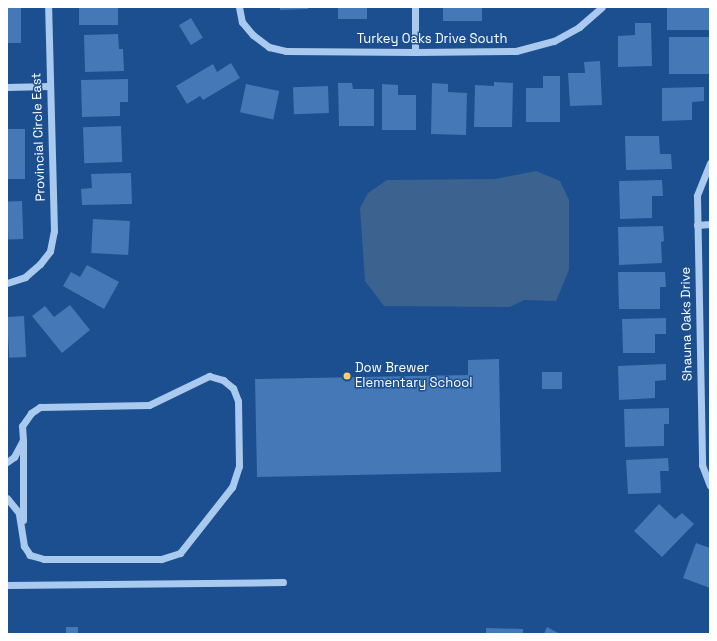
<!DOCTYPE html>
<html>
<head>
<meta charset="utf-8">
<style>
  body { margin:0 }
  #map { position:relative; width:717px; height:641px; overflow:hidden; background:#1b4f8f; font-family:"Space Grotesk",sans-serif }
  div>[style] { position:absolute }
  .water>* { inset:0; background:#3c6290 }
  .building>* { inset:0; background:#4478b7; transform-origin:0 0 }
  .minor>* { height:7px; margin:-3.5px; padding:0 3.5px; transform-origin:3.5px; border-radius:3.5px; background:#a9c9ee }
  .dots>* { width:11px; height:11px; translate:-50% -50%; box-sizing:border-box; border:2px solid #1b4f8f; border-radius:50% }
  span { translate:-50% -50%; white-space:nowrap; text-align:center; line-height:1.15; -webkit-text-stroke:3px #1b4f8f; paint-order:stroke }
  .street-label { font-size:13px; color:#fff }
  .poi-label { font-size:13px; color:#fff }
  .left { translate:0 -50%; text-align:left }
  .frame { position:absolute; inset:0; border:8px solid #fff; pointer-events:none }
</style>
</head>
<body>
<div id="map">
  <div class="water">
    <i style="clip-path:polygon(536px 171px,560px 181px,569px 200px,569px 270px,556px 301px,524px 300px,510px 307px,384px 306px,365px 281px,360px 208px,368px 193px,387px 180px,495px 179px)"></i>
  </div>
  <div class="building">
    <i style="left:7px;top:7px;width:14px;height:36px"></i>
    <i style="left:79px;top:7px;width:39px;height:18px"></i>
    <i style="clip-path:polygon(280px 7px,308px 7px,308px 9px,280px 10px)"></i>
    <i style="left:338px;top:7px;width:29px;height:12px"></i>
    <i style="left:443px;top:7px;width:39px;height:14px"></i>
    <i style="left:667px;top:7px;width:43px;height:23px"></i>
    <i style="left:191px;top:18px;width:23px;height:14px;rotate:59deg"></i>
    <i style="clip-path:polygon(635px 23px,651px 23px,652px 66px,618px 67px,618px 36px,635px 35px)"></i>
    <i style="clip-path:polygon(118px 34px,119px 49px,123px 49px,124px 71px,85px 72px,84px 35px)"></i>
    <i style="left:710px;top:37px;width:37px;height:41px;rotate:90deg"></i>
    <i style="clip-path:polygon(600px 61px,602px 105px,570px 106px,568px 73px,585px 73px,584px 62px)"></i>
    <i style="clip-path:polygon(231px 63px,240px 78px,203px 100px,200px 96px,187px 104px,176px 86px,213px 64px,217px 72px)"></i>
    <i style="clip-path:polygon(543px 76px,560px 76px,560px 122px,526px 122px,526px 88px,543px 88px)"></i>
    <i style="clip-path:polygon(128px 79px,128px 102px,120px 102px,120px 116px,82px 117px,81px 80px)"></i>
    <i style="clip-path:polygon(494px 82px,513px 83px,512px 127px,474px 127px,475px 85px,494px 86px)"></i>
    <i style="clip-path:polygon(338px 83px,352px 83px,353px 89px,374px 89px,374px 126px,339px 126px)"></i>
    <i style="clip-path:polygon(432px 83px,448px 84px,448px 92px,467px 93px,466px 135px,431px 134px)"></i>
    <i style="left:246px;top:84px;width:34px;height:29px;rotate:12deg"></i>
    <i style="clip-path:polygon(382px 84px,398px 85px,398px 95px,416px 95px,416px 130px,382px 130px)"></i>
    <i style="left:328px;top:86px;width:27px;height:35px;rotate:88deg"></i>
    <i style="clip-path:polygon(704px 87px,704px 101px,692px 102px,692px 120px,662px 121px,662px 88px)"></i>
    <i style="left:121px;top:126px;width:36px;height:38px;rotate:88deg"></i>
    <i style="left:8px;top:129px;width:17px;height:50px"></i>
    <i style="clip-path:polygon(625px 136px,659px 136px,660px 154px,671px 154px,672px 169px,626px 170px)"></i>
    <i style="clip-path:polygon(131px 173px,132px 204px,82px 205px,81px 189px,92px 188px,91px 174px)"></i>
    <i style="clip-path:polygon(662px 180px,663px 196px,652px 196px,652px 218px,620px 219px,619px 181px)"></i>
    <i style="left:22px;top:201px;width:38px;height:15px;rotate:88deg"></i>
    <i style="left:93px;top:219px;width:37px;height:34px;rotate:3deg"></i>
    <i style="clip-path:polygon(663px 226px,664px 241px,661px 242px,662px 263px,619px 265px,618px 227px)"></i>
    <i style="clip-path:polygon(87px 265px,119px 282px,104px 309px,63px 286px,71px 272px,80px 277px)"></i>
    <i style="clip-path:polygon(618px 272px,665px 272px,666px 287px,660px 287px,660px 309px,619px 309px)"></i>
    <i style="clip-path:polygon(70px 305px,90px 330px,62px 353px,32px 316px,45px 306px,54px 317px)"></i>
    <i style="left:24px;top:316px;width:41px;height:17px;rotate:87deg"></i>
    <i style="clip-path:polygon(666px 318px,666px 334px,655px 334px,655px 353px,623px 353px,622px 319px)"></i>
    <i style="clip-path:polygon(499px 359px,501px 472px,257px 477px,255px 379px,468px 375px,468px 360px)"></i>
    <i style="clip-path:polygon(666px 364px,666px 380px,655px 381px,655px 398px,619px 400px,618px 366px)"></i>
    <i style="left:542px;top:372px;width:20px;height:17px"></i>
    <i style="clip-path:polygon(669px 408px,669px 424px,664px 424px,664px 446px,625px 447px,624px 409px)"></i>
    <i style="clip-path:polygon(668px 458px,669px 471px,660px 471px,661px 493px,628px 494px,626px 460px)"></i>
    <i style="clip-path:polygon(659px 504px,675px 519px,682px 513px,694px 524px,662px 557px,634px 531px)"></i>
    <i style="clip-path:polygon(696px 543px,710px 548px,710px 588px,683px 578px)"></i>
    <i style="left:66px;top:627px;width:12px;height:7px"></i>
    <i style="clip-path:polygon(547px 627px,560px 634px,544px 634px)"></i>
    <i style="clip-path:polygon(486px 628px,523px 629px,523px 634px,486px 634px)"></i>
  </div>
  <div class="minor">
    <i style="left:239px;top:7px;width:15px;rotate:79deg"></i>
    <i style="left:242px;top:22px;width:17px;rotate:50deg"></i>
    <i style="left:253px;top:35px;width:20px;rotate:37deg"></i>
    <i style="left:269px;top:47px;width:17px;rotate:13deg"></i>
    <i style="left:286px;top:51px;width:129px;rotate:0.4deg"></i>
    <i style="left:415px;top:52px;width:101px;rotate:-0.6deg"></i>
    <i style="left:516px;top:51px;width:39px;rotate:-15deg"></i>
    <i style="left:554px;top:41px;width:29px;rotate:-29deg"></i>
    <i style="left:579px;top:27px;width:30px;rotate:-41deg"></i>
    <i style="left:415px;top:7px;width:45px;rotate:90deg"></i>
    <i style="left:7px;top:87px;width:42px;rotate:-1.4deg"></i>
    <i style="left:710px;top:163px;width:35px;rotate:112deg"></i>
    <i style="left:697px;top:196px;width:269px;rotate:88.9deg"></i>
    <i style="left:702px;top:465px;width:22px;rotate:69deg"></i>
    <i style="left:697px;top:225px;width:13px;rotate:-4deg"></i>
    <i style="left:7px;top:283px;width:19px;rotate:-18deg"></i>
    <i style="left:25px;top:277px;width:20px;rotate:-41deg"></i>
    <i style="left:40px;top:264px;width:16px;rotate:-52deg"></i>
    <i style="left:50px;top:251px;width:20px;rotate:-79deg"></i>
    <i style="left:54px;top:231px;width:224px;rotate:-91.5deg"></i>
    <i style="left:23px;top:442px;width:78px;rotate:90deg"></i>
    <i style="left:7px;top:462px;width:9px;rotate:-36deg"></i>
    <i style="left:14px;top:457px;width:19px;rotate:-62deg"></i>
    <i style="left:23px;top:440px;width:14px;rotate:-94deg"></i>
    <i style="left:22px;top:426px;width:16px;rotate:-55deg"></i>
    <i style="left:31px;top:413px;width:11px;rotate:-34deg"></i>
    <i style="left:40px;top:407px;width:109px;rotate:-1.1deg"></i>
    <i style="left:149px;top:405px;width:67px;rotate:-25.8deg"></i>
    <i style="left:209px;top:376px;width:15px;rotate:16deg"></i>
    <i style="left:223px;top:380px;width:13px;rotate:39deg"></i>
    <i style="left:233px;top:388px;width:14px;rotate:69deg"></i>
    <i style="left:238px;top:401px;width:65px;rotate:89.1deg"></i>
    <i style="left:239px;top:466px;width:22px;rotate:108deg"></i>
    <i style="left:232px;top:487px;width:84px;rotate:128.2deg"></i>
    <i style="left:180px;top:553px;width:20px;rotate:162deg"></i>
    <i style="left:161px;top:559px;width:117px;rotate:180deg"></i>
    <i style="left:44px;top:559px;width:15px;rotate:-164deg"></i>
    <i style="left:30px;top:555px;width:11px;rotate:-124deg"></i>
    <i style="left:24px;top:546px;width:33px;rotate:-99deg"></i>
    <i style="left:19px;top:513px;width:19px;rotate:-129deg"></i>
    <i style="left:7px;top:585px;width:276px;rotate:-0.6deg"></i>
  </div>
  <div class="dots">
    <i style="left:347px;top:376px;background:#ffd166"></i>
  </div>
  <div class="street-label">
    <span style="left:432px;top:39px">Turkey Oaks Drive South</span>
    <span style="left:39px;top:137px;rotate:-92deg">Provincial Circle East</span>
    <span style="left:687px;top:324px;rotate:-91deg">Shauna Oaks Drive</span>
  </div>
  <div class="poi-label">
    <span class="left" style="left:355px;top:376px">Dow Brewer<br>Elementary School</span>
  </div>
  <div class="frame"></div>
</div>
</body>
</html>
